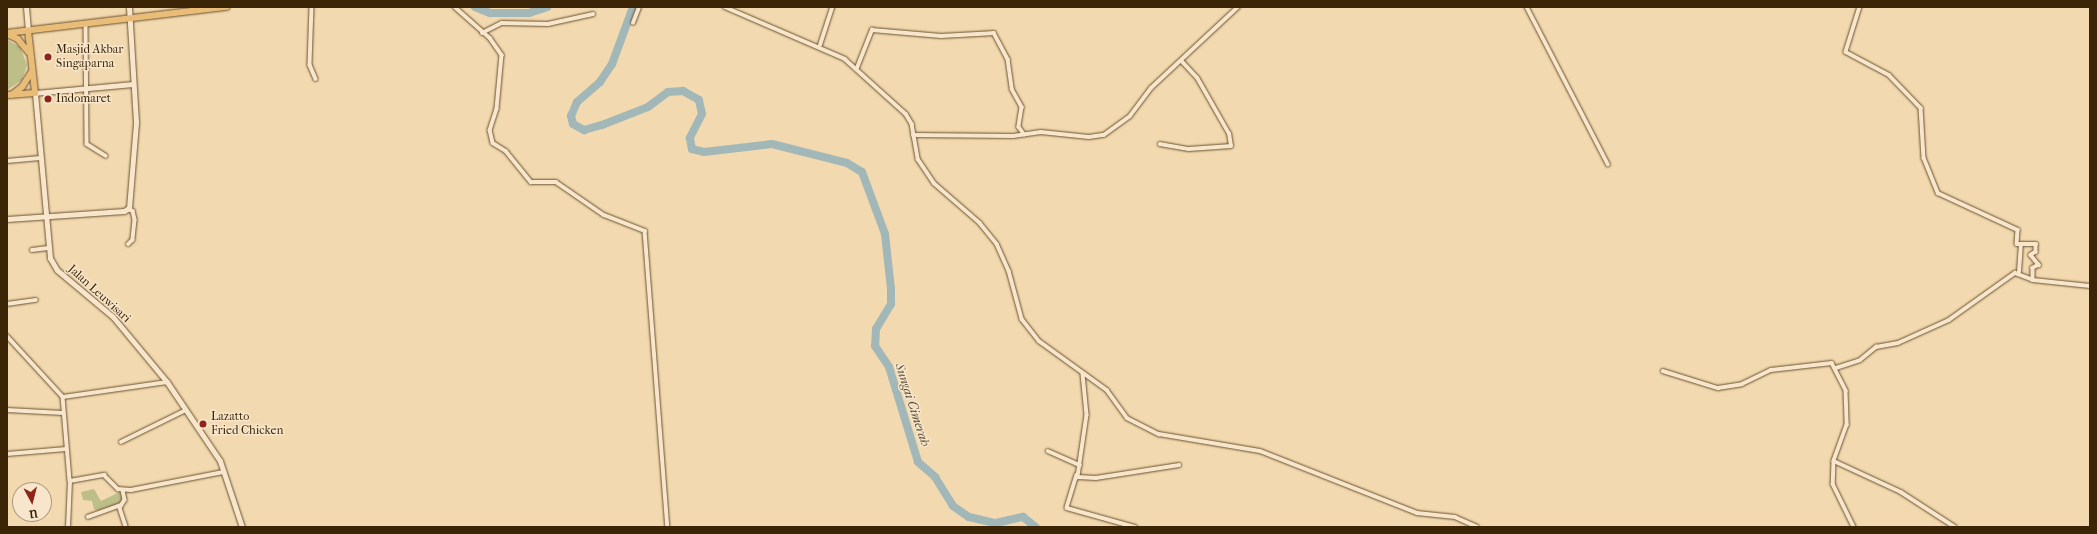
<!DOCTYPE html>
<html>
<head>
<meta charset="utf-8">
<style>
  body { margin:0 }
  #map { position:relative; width:2097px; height:534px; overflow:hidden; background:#f2d9af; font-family:"IM FELL French Canon",serif }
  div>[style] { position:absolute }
  .green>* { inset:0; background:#bebe88 }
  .river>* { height:8px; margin:-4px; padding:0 4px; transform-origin:4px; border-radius:4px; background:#a2b7b7 }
  .roads { filter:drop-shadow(0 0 1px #6a5230) drop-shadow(0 0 1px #6a5230) }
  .minor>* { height:3.5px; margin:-1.75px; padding:0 1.75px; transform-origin:1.75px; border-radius:1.75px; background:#f7e6cb }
  .secondary>* { height:5px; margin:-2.5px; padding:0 2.5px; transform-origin:2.5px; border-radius:2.5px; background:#f7e6cb }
  .primary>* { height:5.5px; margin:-2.75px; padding:0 2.75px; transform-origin:2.75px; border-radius:2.75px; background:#e9bc78 }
  .dots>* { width:11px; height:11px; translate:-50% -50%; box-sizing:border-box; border:2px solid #f7e6cb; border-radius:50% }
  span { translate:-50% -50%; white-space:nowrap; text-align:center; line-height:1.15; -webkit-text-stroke:3px #f7e6cb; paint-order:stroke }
  .poi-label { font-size:12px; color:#3c2506 }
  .left { translate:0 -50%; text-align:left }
  .street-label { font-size:12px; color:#3c2506 }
  .water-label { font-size:13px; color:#564a32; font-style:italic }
  .frame { position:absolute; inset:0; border:8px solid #3c2506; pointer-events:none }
  .north { position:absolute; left:12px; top:482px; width:40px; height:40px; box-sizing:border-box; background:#f7e6cb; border:1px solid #ac997c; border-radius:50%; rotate:173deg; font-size:11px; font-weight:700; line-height:16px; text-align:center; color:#3c2506 }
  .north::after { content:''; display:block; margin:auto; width:14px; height:18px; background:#8f2418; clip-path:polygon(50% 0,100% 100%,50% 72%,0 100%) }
</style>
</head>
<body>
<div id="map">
  <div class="green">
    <i style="clip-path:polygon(7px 40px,20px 47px,27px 65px,22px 80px,7px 90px)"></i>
    <i style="clip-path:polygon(94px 489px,101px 501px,120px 492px,123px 501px,100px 512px,94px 509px,92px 501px,83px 500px,81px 492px)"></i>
  </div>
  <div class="river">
    <i style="left:475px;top:7px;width:16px;rotate:22deg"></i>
    <i style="left:490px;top:13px;width:39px"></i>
    <i style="left:529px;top:13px;width:19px;rotate:-18deg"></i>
    <i style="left:633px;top:7px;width:61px;rotate:110.2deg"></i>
    <i style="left:612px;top:64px;width:22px;rotate:124deg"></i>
    <i style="left:600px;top:82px;width:30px;rotate:139deg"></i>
    <i style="left:577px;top:102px;width:15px;rotate:113deg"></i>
    <i style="left:571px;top:116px;width:8px;rotate:76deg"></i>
    <i style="left:573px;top:124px;width:13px;rotate:29deg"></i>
    <i style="left:584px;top:130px;width:19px;rotate:-16deg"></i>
    <i style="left:602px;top:125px;width:49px;rotate:-21.4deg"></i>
    <i style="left:648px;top:107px;width:25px;rotate:-37deg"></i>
    <i style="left:668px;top:92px;width:15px;rotate:-4deg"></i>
    <i style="left:683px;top:91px;width:18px;rotate:29deg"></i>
    <i style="left:699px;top:100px;width:14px;rotate:78deg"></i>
    <i style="left:702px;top:114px;width:27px;rotate:117deg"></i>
    <i style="left:690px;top:138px;width:11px;rotate:80deg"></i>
    <i style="left:692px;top:149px;width:12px;rotate:14deg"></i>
    <i style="left:704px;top:152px;width:68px;rotate:-6.7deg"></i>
    <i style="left:772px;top:144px;width:77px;rotate:14.2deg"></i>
    <i style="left:847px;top:163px;width:17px;rotate:31deg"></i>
    <i style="left:862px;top:172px;width:66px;rotate:69.6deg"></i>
    <i style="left:885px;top:234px;width:55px;rotate:83.8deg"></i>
    <i style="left:891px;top:289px;width:15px;rotate:90deg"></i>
    <i style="left:891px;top:304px;width:29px;rotate:121deg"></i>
    <i style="left:876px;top:329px;width:17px;rotate:93deg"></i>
    <i style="left:875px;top:346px;width:25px;rotate:56deg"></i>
    <i style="left:889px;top:367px;width:99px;rotate:73deg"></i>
    <i style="left:918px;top:462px;width:23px;rotate:41deg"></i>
    <i style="left:935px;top:477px;width:34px;rotate:58deg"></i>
    <i style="left:953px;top:506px;width:19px;rotate:35deg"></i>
    <i style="left:969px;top:517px;width:28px;rotate:13deg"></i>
    <i style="left:996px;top:523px;width:28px;rotate:-13deg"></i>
    <i style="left:1023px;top:517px;width:16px;rotate:38deg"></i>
  </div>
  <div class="roads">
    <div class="minor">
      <i style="left:312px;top:7px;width:58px;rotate:92deg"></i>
      <i style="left:310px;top:65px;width:15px;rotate:67deg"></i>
      <i style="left:455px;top:7px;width:47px;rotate:41.5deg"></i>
      <i style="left:490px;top:38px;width:21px;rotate:55deg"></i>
      <i style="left:502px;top:55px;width:54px;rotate:95.3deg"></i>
      <i style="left:497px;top:109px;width:22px;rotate:108deg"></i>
      <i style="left:490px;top:130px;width:13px;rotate:77deg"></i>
      <i style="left:493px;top:143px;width:15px;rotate:32deg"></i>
      <i style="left:506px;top:151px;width:40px;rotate:51deg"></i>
      <i style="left:531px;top:182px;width:25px"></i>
      <i style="left:556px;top:182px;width:58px;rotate:34.5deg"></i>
      <i style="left:604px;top:215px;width:44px;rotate:21.3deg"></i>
      <i style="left:645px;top:231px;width:297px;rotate:85.6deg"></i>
      <i style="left:725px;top:7px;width:131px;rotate:23.4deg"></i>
      <i style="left:845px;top:59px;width:82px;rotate:42deg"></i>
      <i style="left:906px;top:114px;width:12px;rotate:59deg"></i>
      <i style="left:912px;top:124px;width:36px;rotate:80deg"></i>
      <i style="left:918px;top:159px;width:29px;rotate:56deg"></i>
      <i style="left:934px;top:183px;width:61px;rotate:41deg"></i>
      <i style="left:980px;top:223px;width:27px;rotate:51deg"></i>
      <i style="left:997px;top:244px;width:30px;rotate:66deg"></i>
      <i style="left:1009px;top:271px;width:50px;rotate:74.8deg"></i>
      <i style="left:1022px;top:319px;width:28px;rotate:52deg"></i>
      <i style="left:1039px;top:341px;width:84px;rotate:35.8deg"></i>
      <i style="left:1107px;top:390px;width:34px;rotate:54deg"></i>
      <i style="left:1127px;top:418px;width:36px;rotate:27deg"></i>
      <i style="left:1159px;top:434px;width:102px;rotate:9.6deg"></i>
      <i style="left:1260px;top:451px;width:169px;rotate:21.5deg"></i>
      <i style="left:1417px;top:513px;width:38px;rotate:6deg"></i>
      <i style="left:1455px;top:517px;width:24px;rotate:24deg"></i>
      <i style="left:1527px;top:7px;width:177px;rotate:62.7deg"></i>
      <i style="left:1860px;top:7px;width:47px;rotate:107.3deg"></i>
      <i style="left:1846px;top:52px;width:49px;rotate:28.1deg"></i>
      <i style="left:1889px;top:75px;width:46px;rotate:45.9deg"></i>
      <i style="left:1921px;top:108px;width:50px;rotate:86.6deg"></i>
      <i style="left:1924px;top:158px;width:38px;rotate:68deg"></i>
      <i style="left:1938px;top:193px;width:88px;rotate:24.8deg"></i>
      <i style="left:2018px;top:230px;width:14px;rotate:94deg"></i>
      <i style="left:2017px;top:244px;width:19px"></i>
      <i style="left:2036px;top:244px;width:8px;rotate:90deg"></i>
      <i style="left:2036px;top:252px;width:6px;rotate:149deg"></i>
      <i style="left:2031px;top:255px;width:13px;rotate:51deg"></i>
      <i style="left:2039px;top:265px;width:7px;rotate:153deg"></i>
      <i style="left:2033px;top:268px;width:12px;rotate:90deg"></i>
      <i style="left:2033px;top:280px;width:57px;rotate:6deg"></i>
      <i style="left:633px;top:23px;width:17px;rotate:-69deg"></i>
      <i style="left:86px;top:24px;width:120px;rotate:89.5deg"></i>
      <i style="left:87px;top:144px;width:22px;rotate:32deg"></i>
      <i style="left:482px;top:33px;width:22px;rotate:-27deg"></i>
      <i style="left:502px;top:23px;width:46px;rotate:1.2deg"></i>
      <i style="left:548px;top:24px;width:46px;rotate:-12.5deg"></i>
      <i style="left:820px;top:45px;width:40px;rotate:-72deg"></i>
      <i style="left:857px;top:68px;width:41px;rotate:-68.5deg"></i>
      <i style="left:872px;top:30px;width:69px;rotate:5deg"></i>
      <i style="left:941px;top:36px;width:53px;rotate:-3.2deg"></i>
      <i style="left:994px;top:33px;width:30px;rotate:62deg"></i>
      <i style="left:1008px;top:59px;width:30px;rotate:82deg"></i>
      <i style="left:1012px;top:89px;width:21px;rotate:61deg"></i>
      <i style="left:1022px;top:107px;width:20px;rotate:99deg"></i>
      <i style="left:1019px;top:127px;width:9px;rotate:54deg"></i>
      <i style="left:913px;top:135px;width:100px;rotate:0.6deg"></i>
      <i style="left:1013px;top:136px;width:28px;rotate:-8deg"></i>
      <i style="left:1041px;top:132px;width:48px;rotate:5.9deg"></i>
      <i style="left:1089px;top:137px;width:15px;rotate:-8deg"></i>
      <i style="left:1104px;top:135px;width:32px;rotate:-36deg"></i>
      <i style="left:1130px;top:116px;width:35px;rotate:-53deg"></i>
      <i style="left:1151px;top:88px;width:119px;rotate:-43deg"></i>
      <i style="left:1160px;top:144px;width:29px;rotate:10deg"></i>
      <i style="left:1189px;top:149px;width:42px;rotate:-4.1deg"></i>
      <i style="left:1231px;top:146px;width:12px;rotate:-99deg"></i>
      <i style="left:1229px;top:134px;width:64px;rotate:-119.7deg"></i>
      <i style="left:1197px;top:78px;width:22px;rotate:-133deg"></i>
      <i style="left:7px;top:161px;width:33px;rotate:-5deg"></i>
      <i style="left:128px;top:209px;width:5px;rotate:22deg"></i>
      <i style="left:133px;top:211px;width:9px;rotate:77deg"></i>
      <i style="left:135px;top:220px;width:20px;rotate:96deg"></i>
      <i style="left:133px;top:240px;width:6px;rotate:135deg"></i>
      <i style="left:32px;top:250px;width:16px;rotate:-7deg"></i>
      <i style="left:2019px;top:272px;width:27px;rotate:-86deg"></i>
      <i style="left:7px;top:304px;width:29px;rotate:-8deg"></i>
      <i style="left:7px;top:336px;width:83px;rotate:47.4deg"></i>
      <i style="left:63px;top:397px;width:84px;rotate:85.2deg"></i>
      <i style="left:70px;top:481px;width:35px;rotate:-10deg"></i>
      <i style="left:104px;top:475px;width:20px;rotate:45deg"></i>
      <i style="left:118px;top:489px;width:13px;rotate:4deg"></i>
      <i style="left:131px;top:490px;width:95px;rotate:-11deg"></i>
      <i style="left:1836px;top:368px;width:25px;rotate:-18deg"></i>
      <i style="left:1860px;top:360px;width:21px;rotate:-39deg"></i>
      <i style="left:1876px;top:347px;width:22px;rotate:-10deg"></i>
      <i style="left:1898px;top:343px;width:56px;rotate:-24.3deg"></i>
      <i style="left:1949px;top:320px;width:81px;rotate:-35.5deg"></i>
      <i style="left:2015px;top:273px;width:19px;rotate:21deg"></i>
      <i style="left:1663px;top:371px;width:58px;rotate:17.2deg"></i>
      <i style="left:1718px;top:388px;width:24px;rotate:-9deg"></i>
      <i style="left:1742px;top:384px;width:32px;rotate:-26deg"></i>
      <i style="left:1771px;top:370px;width:61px;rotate:-6.5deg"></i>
      <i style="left:1832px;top:363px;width:31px;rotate:63deg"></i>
      <i style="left:1846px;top:391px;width:34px;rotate:88deg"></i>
      <i style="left:1847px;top:425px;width:38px;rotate:110deg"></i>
      <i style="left:1834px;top:461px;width:23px;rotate:92deg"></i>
      <i style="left:1833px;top:484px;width:48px;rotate:64deg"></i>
      <i style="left:1083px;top:374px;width:41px;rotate:84.4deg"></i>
      <i style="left:1087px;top:415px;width:63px;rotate:98.3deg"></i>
      <i style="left:1078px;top:477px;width:18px;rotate:3deg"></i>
      <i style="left:1096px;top:478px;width:84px;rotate:-8.9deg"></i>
      <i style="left:63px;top:397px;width:105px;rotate:-8.2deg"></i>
      <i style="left:7px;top:410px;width:56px;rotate:3.1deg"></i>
      <i style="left:121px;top:442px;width:72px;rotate:-26.2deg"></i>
      <i style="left:1048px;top:451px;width:35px;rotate:24deg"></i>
      <i style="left:7px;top:454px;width:59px;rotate:-4.8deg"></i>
      <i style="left:1834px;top:461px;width:74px;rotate:24.8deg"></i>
      <i style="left:1901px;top:492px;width:64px;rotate:32.9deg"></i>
      <i style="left:1077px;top:475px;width:34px;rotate:107deg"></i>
      <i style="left:1067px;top:508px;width:71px;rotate:15.6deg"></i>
      <i style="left:123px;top:490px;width:10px;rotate:79deg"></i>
      <i style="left:125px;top:500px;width:9px;rotate:122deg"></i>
      <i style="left:120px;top:508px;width:20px;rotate:72deg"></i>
      <i style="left:88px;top:517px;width:35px;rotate:-20deg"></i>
      <i style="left:68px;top:527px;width:46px;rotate:-87.5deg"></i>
    </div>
    <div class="secondary">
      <i style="left:26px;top:7px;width:24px;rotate:85deg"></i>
      <i style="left:133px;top:84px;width:98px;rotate:174.8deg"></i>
      <i style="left:35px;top:93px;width:166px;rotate:84.8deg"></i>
      <i style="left:50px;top:258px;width:14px;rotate:60deg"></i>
      <i style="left:57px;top:270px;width:73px;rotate:40deg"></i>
      <i style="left:113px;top:317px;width:85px;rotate:50.3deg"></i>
      <i style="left:167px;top:382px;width:95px;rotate:56.1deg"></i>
      <i style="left:220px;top:461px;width:70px;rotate:71.6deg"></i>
      <i style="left:7px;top:219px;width:117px;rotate:-3.9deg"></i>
      <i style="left:124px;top:211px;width:6px;rotate:-31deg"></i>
      <i style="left:129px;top:208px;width:86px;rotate:-85.3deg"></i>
      <i style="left:136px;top:122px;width:115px;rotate:-93.5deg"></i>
    </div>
    <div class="primary">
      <i style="left:7px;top:33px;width:221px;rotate:-6.8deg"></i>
      <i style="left:7px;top:34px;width:12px;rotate:24deg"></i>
      <i style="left:18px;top:39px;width:17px;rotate:50deg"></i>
      <i style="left:7px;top:95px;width:28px;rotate:-4deg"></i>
      <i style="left:35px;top:93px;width:62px;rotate:-96.4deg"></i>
      <i style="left:12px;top:95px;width:13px;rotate:-39deg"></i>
      <i style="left:22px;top:87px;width:17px;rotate:-57deg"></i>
    </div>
  </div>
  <div class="dots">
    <i style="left:48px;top:57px;background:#8f2418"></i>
    <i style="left:48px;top:99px;background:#8f2418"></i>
    <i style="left:203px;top:424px;background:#8f2418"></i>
  </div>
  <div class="poi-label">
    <span class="left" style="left:56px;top:57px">Masjid Akbar<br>Singaparna</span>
    <span class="left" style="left:56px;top:99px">Indomaret</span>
    <span class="left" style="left:211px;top:424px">Lazatto<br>Fried Chicken</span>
  </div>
  <div class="street-label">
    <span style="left:99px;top:294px;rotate:42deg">Jalan Leuwisari</span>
  </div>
  <div class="water-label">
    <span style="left:912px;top:405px;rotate:72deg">Sungai Cimerah</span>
  </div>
  <div class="frame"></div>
  <div class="north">U</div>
</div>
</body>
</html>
